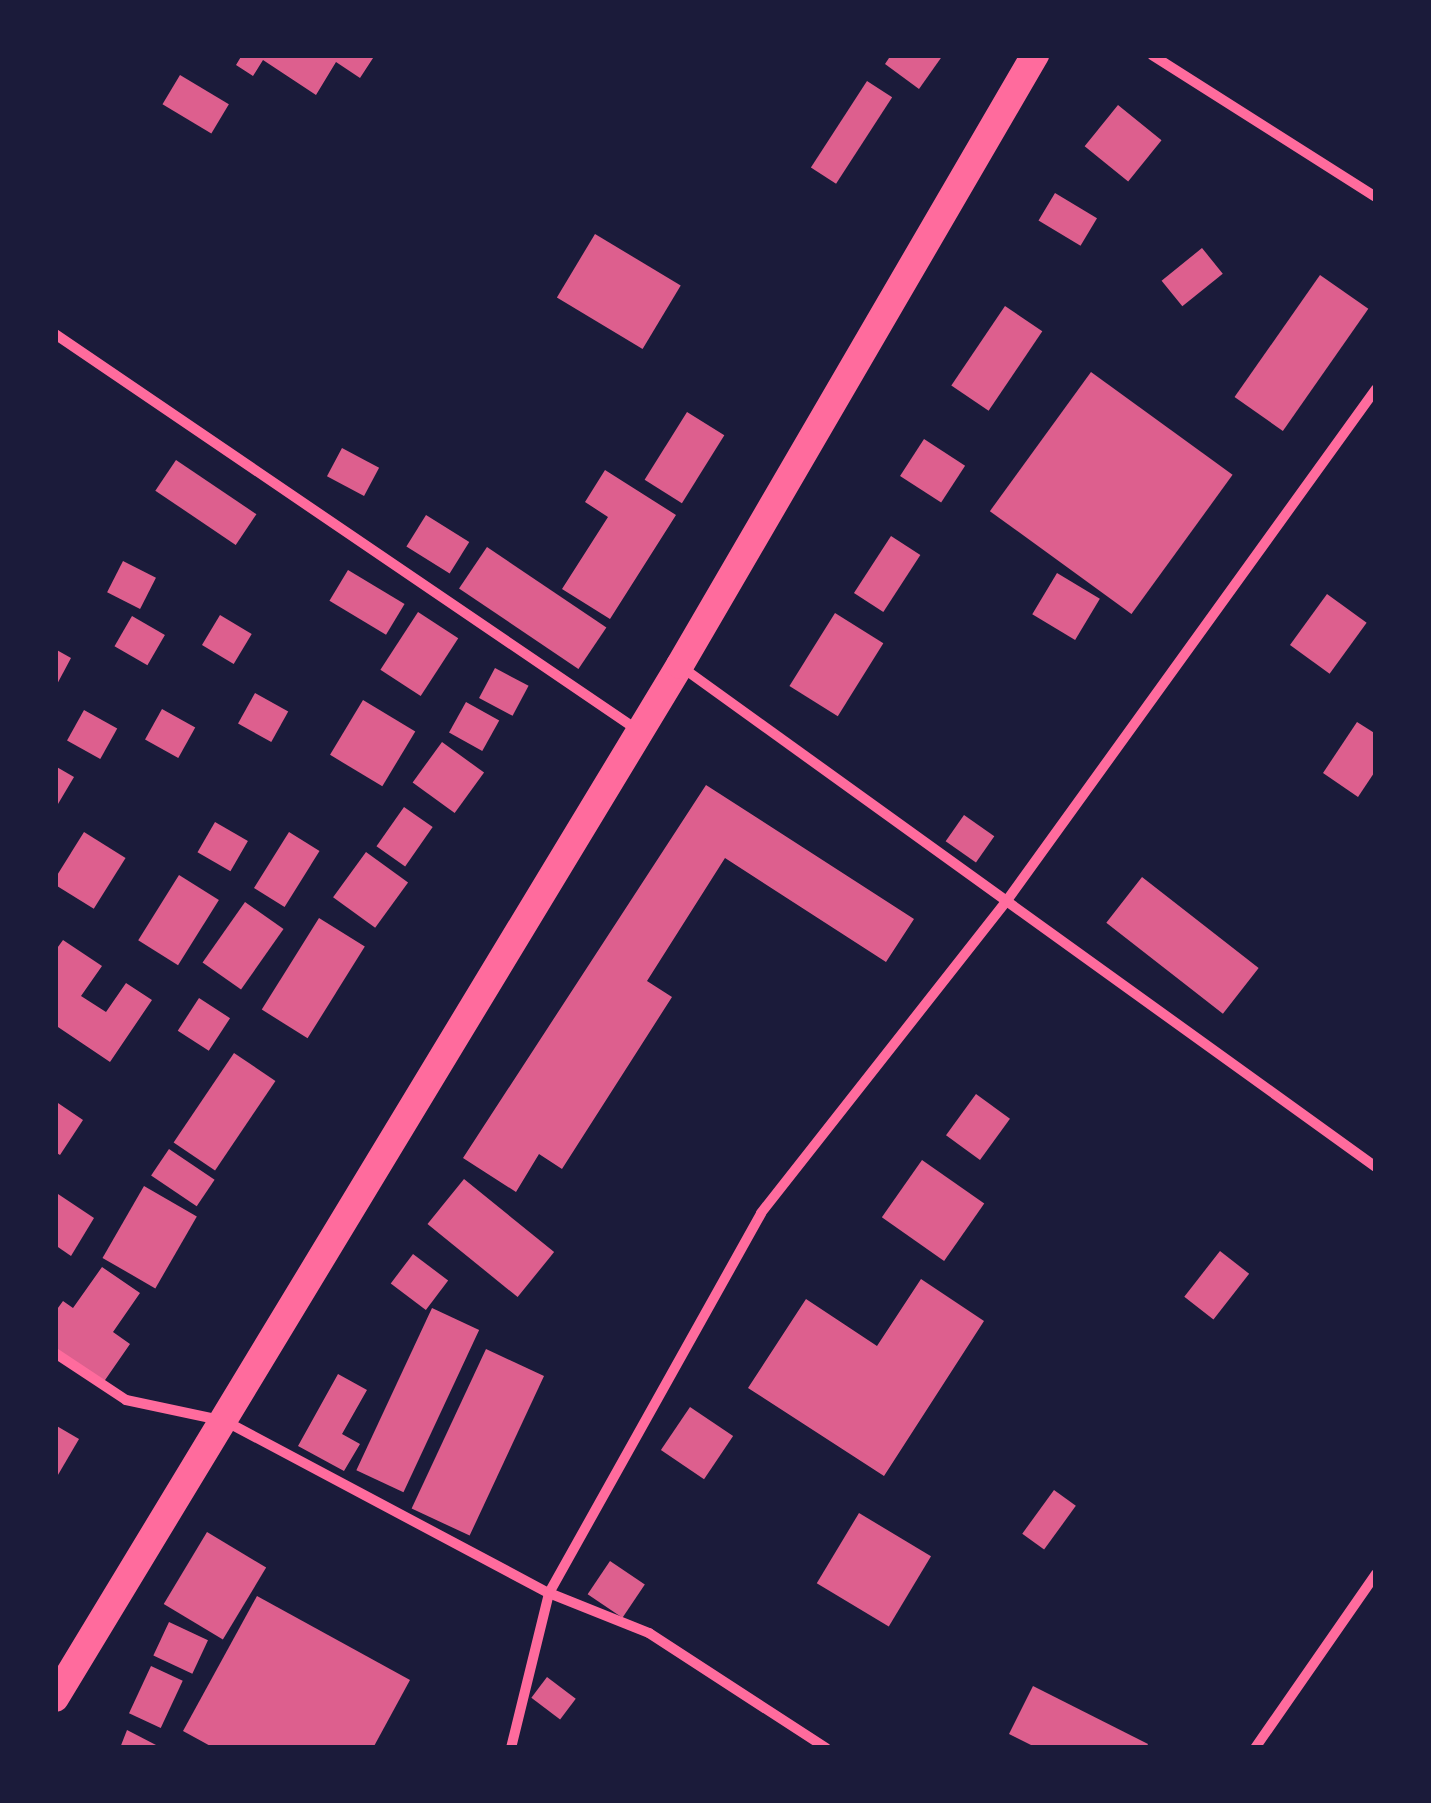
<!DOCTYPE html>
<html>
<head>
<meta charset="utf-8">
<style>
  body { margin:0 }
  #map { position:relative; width:1431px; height:1803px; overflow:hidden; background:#1b1b3a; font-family:Jost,sans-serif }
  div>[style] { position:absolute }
  .building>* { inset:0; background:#dd5f8e; transform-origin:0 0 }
  .minor>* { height:10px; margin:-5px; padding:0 5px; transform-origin:5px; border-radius:5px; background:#ff6b9d }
  .trunk>* { height:28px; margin:-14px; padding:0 14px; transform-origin:14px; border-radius:14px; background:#ff6b9d }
  span { translate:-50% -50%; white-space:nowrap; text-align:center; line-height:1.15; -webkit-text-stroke:10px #1b1b3a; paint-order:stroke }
  .frame { position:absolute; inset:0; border:58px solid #1b1b3a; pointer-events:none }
</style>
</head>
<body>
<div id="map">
  <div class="building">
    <i style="clip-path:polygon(242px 55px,375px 55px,360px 78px,336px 62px,316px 95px,263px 60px,253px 76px,236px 65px)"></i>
    <i style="clip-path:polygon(891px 55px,943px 55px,919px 89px,885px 64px)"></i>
    <i style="left:180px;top:75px;width:57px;height:34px;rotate:31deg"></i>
    <i style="left:867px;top:81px;width:30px;height:103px;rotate:33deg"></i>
    <i style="left:1118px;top:105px;width:56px;height:53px;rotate:39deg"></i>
    <i style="left:1055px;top:193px;width:49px;height:32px;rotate:31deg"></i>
    <i style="left:595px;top:234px;width:100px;height:74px;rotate:31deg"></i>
    <i style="left:1202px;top:248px;width:33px;height:52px;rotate:51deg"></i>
    <i style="left:1320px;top:275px;width:59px;height:149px;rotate:35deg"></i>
    <i style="left:1005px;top:306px;width:45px;height:96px;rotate:34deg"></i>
    <i style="left:1091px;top:372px;width:175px;height:172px;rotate:36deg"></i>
    <i style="left:687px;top:412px;width:44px;height:80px;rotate:32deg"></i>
    <i style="left:924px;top:439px;width:49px;height:44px;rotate:33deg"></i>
    <i style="left:342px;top:448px;width:42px;height:32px;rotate:28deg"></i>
    <i style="left:176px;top:460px;width:97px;height:37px;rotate:34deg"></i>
    <i style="clip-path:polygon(605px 470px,676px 515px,610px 619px,562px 589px,608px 517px,585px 502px)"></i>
    <i style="left:426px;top:515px;width:51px;height:37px;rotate:32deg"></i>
    <i style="left:891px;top:536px;width:35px;height:68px;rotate:33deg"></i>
    <i style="left:487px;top:547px;width:144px;height:50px;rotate:34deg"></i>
    <i style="left:123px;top:561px;width:37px;height:35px;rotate:27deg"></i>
    <i style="left:348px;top:570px;width:66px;height:36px;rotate:31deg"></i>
    <i style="left:1057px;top:573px;width:50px;height:48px;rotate:31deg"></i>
    <i style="left:1327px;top:594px;width:49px;height:63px;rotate:36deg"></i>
    <i style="left:418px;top:612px;width:48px;height:69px;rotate:33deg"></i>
    <i style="left:835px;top:613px;width:57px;height:86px;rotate:32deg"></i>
    <i style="left:220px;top:615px;width:37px;height:35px;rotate:31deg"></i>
    <i style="left:132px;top:616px;width:38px;height:35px;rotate:30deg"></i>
    <i style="clip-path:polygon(55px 649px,71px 658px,55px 688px)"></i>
    <i style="left:495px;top:668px;width:38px;height:34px;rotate:28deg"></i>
    <i style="left:255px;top:693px;width:38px;height:35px;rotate:29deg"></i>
    <i style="left:363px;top:700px;width:61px;height:64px;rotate:31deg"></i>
    <i style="left:466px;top:702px;width:38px;height:35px;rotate:29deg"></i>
    <i style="left:162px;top:709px;width:38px;height:35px;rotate:29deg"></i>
    <i style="left:84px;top:710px;width:38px;height:35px;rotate:29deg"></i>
    <i style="clip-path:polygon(1357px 722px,1376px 734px,1376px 770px,1358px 797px,1323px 773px)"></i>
    <i style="left:442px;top:742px;width:52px;height:50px;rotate:36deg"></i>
    <i style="clip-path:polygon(55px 766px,74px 777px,55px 809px)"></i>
    <i style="clip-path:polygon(706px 785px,914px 919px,886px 962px,725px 858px,647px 981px,672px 997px,562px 1169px,539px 1154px,516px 1192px,463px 1158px)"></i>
    <i style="left:404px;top:807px;width:35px;height:48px;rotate:35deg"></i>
    <i style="left:964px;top:815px;width:37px;height:32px;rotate:35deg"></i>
    <i style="left:215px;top:822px;width:38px;height:35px;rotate:30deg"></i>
    <i style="left:84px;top:832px;width:49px;height:60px;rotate:32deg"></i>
    <i style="left:289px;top:832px;width:36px;height:66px;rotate:32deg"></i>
    <i style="left:366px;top:852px;width:52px;height:56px;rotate:36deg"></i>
    <i style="left:179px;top:875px;width:47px;height:77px;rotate:32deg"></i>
    <i style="left:1142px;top:877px;width:148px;height:58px;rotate:38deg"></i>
    <i style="left:245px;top:902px;width:47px;height:74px;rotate:35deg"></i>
    <i style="left:319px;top:918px;width:54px;height:108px;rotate:32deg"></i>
    <i style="clip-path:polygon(63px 940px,102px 966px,81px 996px,106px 1012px,126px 983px,152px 1000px,110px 1062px,55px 1025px,55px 951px)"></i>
    <i style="left:199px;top:998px;width:37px;height:39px;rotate:33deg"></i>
    <i style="left:234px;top:1053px;width:50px;height:108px;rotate:34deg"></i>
    <i style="left:976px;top:1094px;width:42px;height:51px;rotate:36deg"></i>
    <i style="clip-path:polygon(55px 1101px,83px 1120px,60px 1155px,55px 1152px)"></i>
    <i style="left:169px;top:1149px;width:55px;height:32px;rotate:34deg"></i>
    <i style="left:922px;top:1160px;width:76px;height:70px;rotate:35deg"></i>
    <i style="left:464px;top:1179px;width:116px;height:58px;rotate:39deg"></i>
    <i style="left:144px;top:1186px;width:61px;height:83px;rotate:30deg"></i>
    <i style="clip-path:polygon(55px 1192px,94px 1218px,71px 1256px,55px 1245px)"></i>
    <i style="left:1220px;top:1251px;width:37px;height:58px;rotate:38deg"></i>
    <i style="left:413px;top:1254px;width:44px;height:37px;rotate:37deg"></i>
    <i style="clip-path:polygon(102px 1267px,140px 1293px,113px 1332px,130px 1344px,103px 1383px,55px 1350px,55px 1312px,63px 1301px,73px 1308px)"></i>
    <i style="clip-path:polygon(921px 1279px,984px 1321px,884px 1476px,748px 1388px,806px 1299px,877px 1346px)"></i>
    <i style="left:432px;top:1308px;width:52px;height:179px;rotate:25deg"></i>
    <i style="left:486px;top:1349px;width:64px;height:176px;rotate:25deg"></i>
    <i style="clip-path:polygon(338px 1374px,367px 1390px,342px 1434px,360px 1444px,344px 1471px,298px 1446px)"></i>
    <i style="left:690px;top:1407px;width:52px;height:52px;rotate:34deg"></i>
    <i style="clip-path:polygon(55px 1425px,79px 1439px,55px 1480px)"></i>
    <i style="left:1054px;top:1490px;width:27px;height:54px;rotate:36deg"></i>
    <i style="left:859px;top:1513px;width:84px;height:82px;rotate:31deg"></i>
    <i style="left:207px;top:1532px;width:69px;height:84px;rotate:31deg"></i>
    <i style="left:610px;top:1561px;width:42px;height:40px;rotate:34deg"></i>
    <i style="clip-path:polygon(257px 1596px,410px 1680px,373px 1748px,214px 1748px,183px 1731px)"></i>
    <i style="left:169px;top:1622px;width:43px;height:37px;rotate:25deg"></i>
    <i style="left:151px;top:1666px;width:35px;height:52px;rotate:25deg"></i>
    <i style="left:547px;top:1677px;width:36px;height:26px;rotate:37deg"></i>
    <i style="clip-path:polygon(1033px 1686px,1148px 1744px,1146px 1748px,1037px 1748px,1009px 1734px)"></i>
    <i style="clip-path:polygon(127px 1730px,156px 1745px,154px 1748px,120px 1748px)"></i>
  </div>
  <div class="minor">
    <i style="left:1152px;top:55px;width:265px;rotate:32.4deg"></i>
    <i style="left:55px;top:334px;width:703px;rotate:34.21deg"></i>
    <i style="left:683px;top:668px;width:854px;rotate:35.76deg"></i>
    <i style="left:55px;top:1353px;width:85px;rotate:33.5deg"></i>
    <i style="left:126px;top:1400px;width:101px;rotate:12deg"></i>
    <i style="left:225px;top:1421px;width:367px;rotate:28deg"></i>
    <i style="left:549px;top:1593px;width:108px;rotate:21.8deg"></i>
    <i style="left:649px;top:1633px;width:211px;rotate:33deg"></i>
    <i style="left:511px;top:1748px;width:160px;rotate:-76.2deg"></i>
    <i style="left:549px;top:1593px;width:435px;rotate:-60.8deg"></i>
    <i style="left:761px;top:1213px;width:400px;rotate:-51.8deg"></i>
    <i style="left:1008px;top:899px;width:629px;rotate:-54.19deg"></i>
    <i style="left:1255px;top:1748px;width:212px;rotate:-55.2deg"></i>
  </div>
  <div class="trunk">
    <i style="left:55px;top:1698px;width:1207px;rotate:-58.82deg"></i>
    <i style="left:680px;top:665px;width:706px;rotate:-59.8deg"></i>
  </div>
  <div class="frame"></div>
</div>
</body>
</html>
